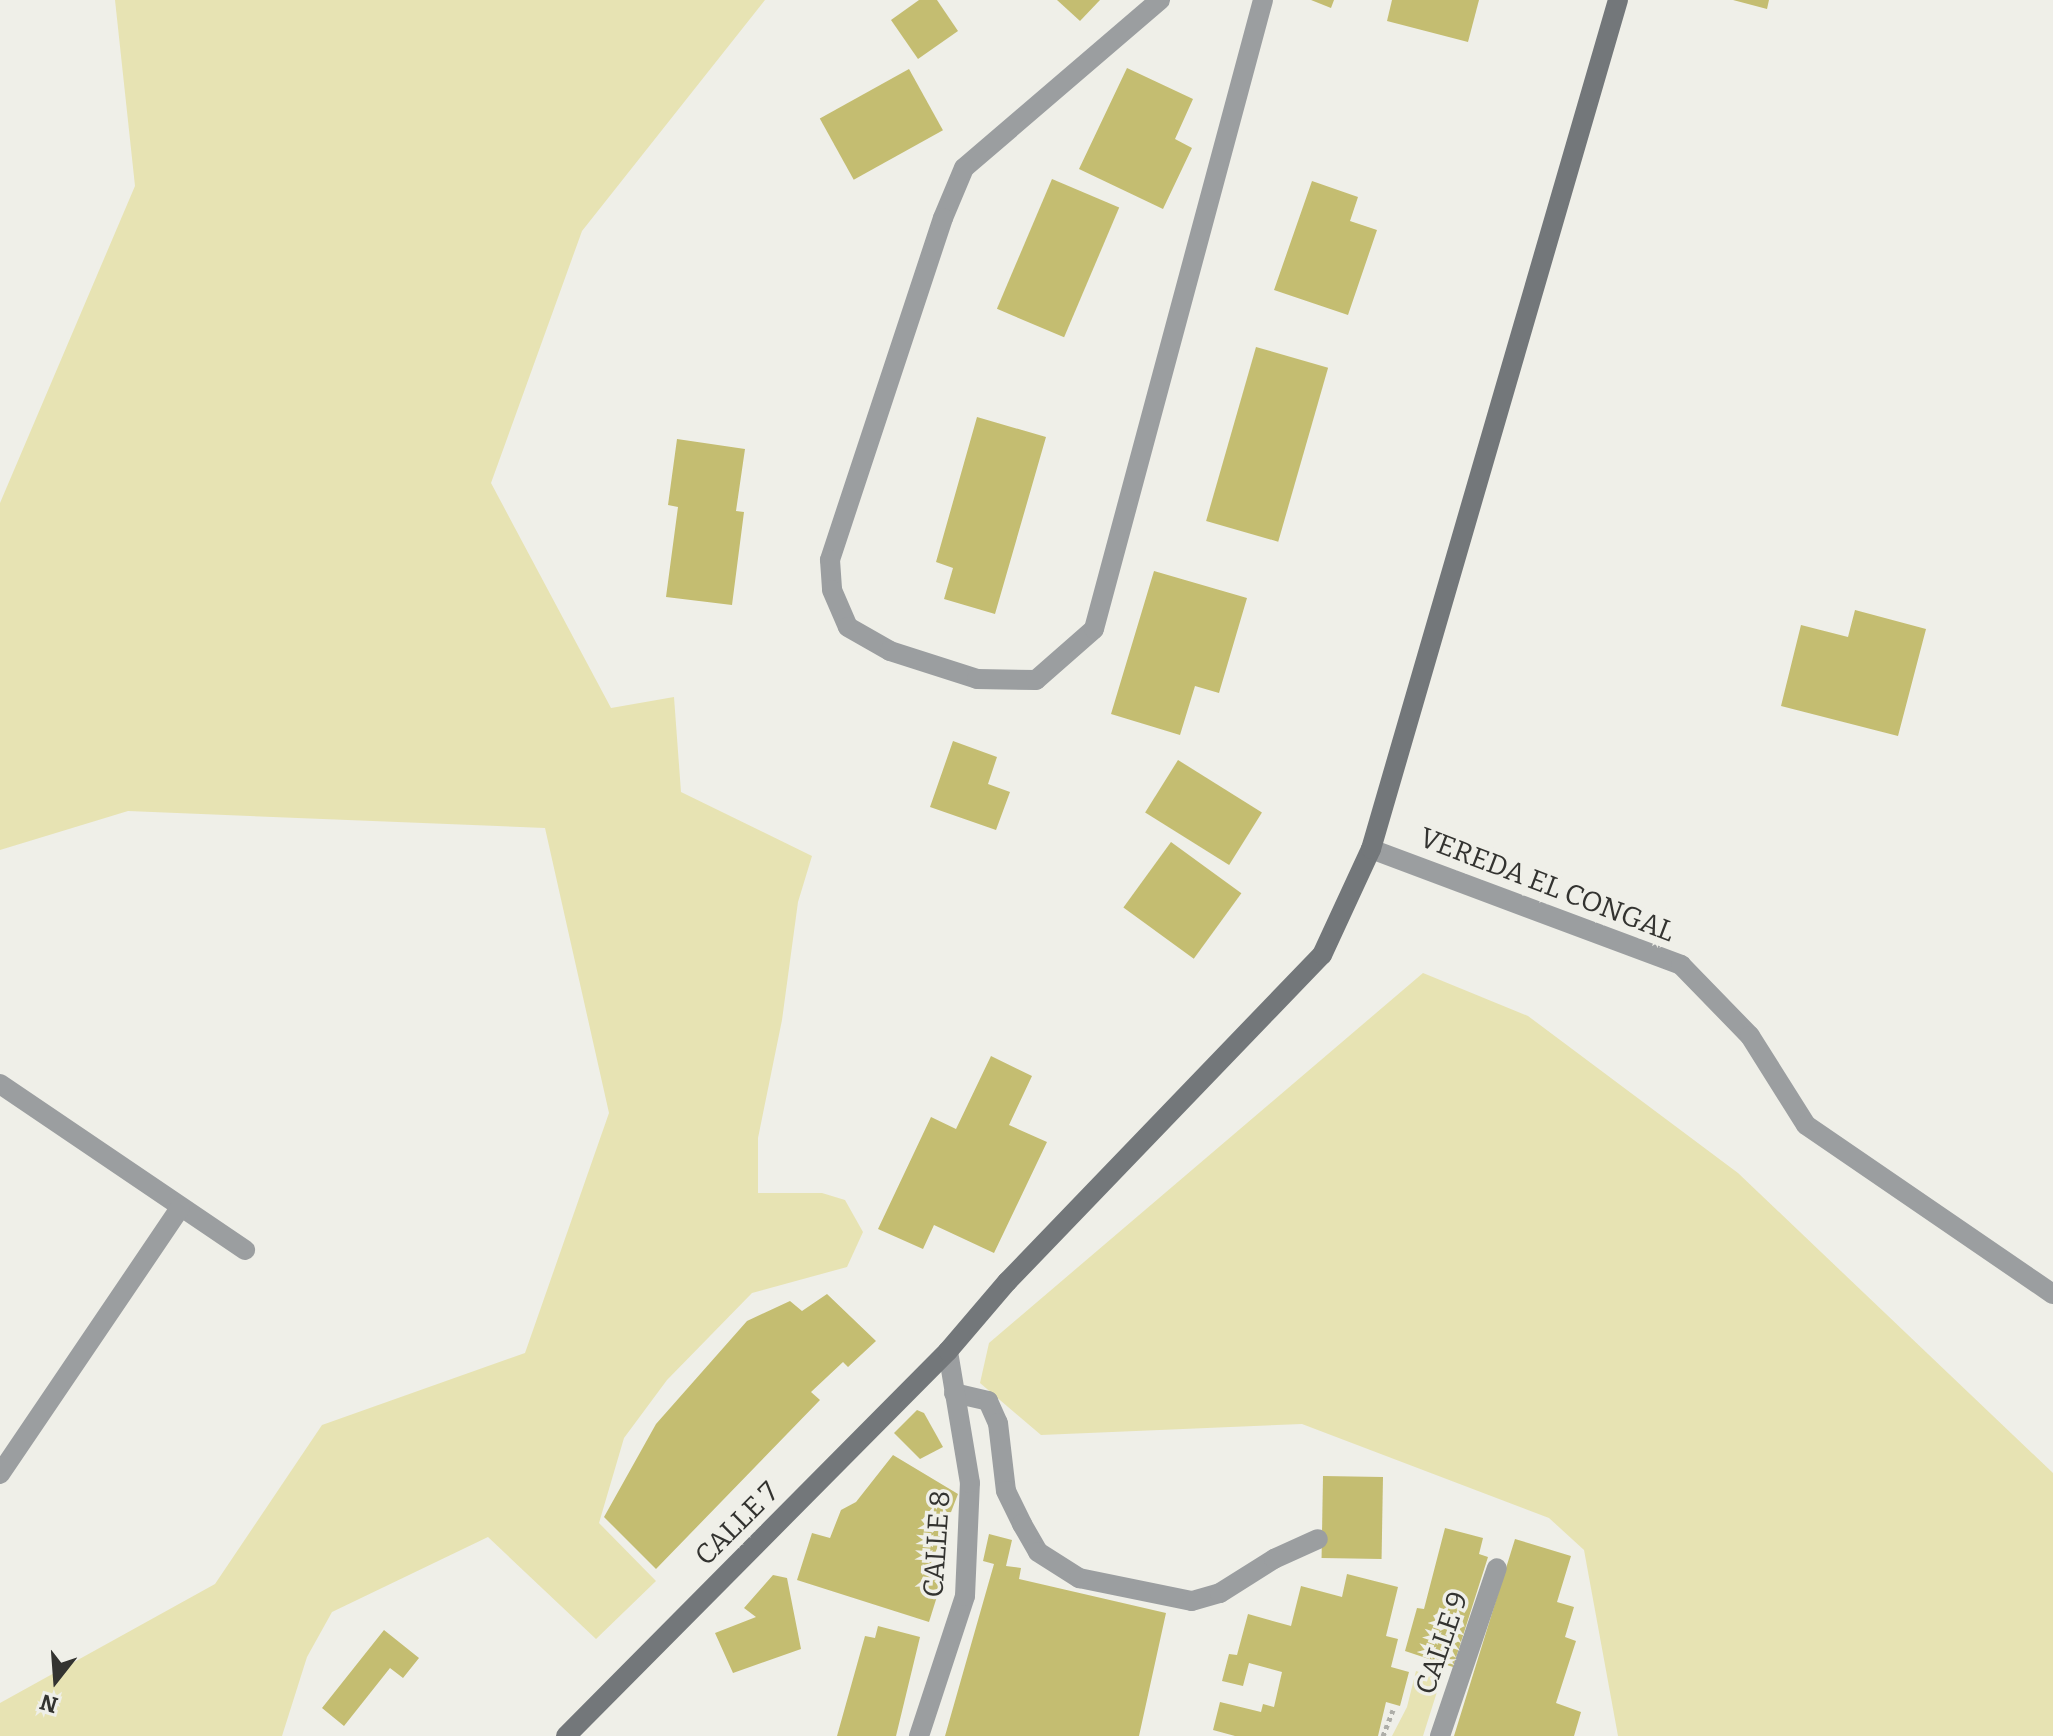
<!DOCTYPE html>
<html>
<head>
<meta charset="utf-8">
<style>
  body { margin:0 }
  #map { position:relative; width:2053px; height:1736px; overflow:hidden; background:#efefe8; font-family:Bitter,serif }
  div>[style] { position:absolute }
  .green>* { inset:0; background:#e7e3b3 }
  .building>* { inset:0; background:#c4bd71; transform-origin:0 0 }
  .path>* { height:5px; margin-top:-2.5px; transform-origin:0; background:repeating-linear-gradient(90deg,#aeaea8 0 4px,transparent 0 8px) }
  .service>* { height:20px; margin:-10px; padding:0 10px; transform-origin:10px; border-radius:10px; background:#9b9ea0 }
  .minor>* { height:20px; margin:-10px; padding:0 10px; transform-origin:10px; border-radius:10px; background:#9b9ea0 }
  .secondary>* { height:20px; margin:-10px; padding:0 10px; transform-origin:10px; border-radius:10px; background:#73777a }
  span { translate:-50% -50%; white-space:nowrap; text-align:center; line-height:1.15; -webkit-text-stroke:7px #efefe8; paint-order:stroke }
  .street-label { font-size:28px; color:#333330 }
  .north { position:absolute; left:16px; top:1640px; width:80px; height:80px; -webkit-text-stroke:6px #efefe8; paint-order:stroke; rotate:197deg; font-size:22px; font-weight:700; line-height:32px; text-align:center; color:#333330 }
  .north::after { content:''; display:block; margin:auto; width:28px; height:36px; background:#333330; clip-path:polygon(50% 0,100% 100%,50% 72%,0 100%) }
</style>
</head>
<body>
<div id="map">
  <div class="green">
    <i style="clip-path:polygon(115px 0,765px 0,582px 231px,491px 483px,611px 708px,674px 697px,681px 792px,812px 856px,798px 902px,782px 1020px,758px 1138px,758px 1193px,822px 1193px,845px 1200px,863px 1232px,847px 1267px,752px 1293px,667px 1380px,624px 1438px,599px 1523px,656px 1581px,596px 1639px,488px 1537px,332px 1612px,307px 1657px,282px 1736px,0 1736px,0 1703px,215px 1584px,322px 1425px,525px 1353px,609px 1113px,545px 828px,128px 811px,0 850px,0 503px,135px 186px)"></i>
    <i style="clip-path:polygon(1423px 973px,1528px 1016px,1738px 1173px,2053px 1473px,2053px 1736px,1618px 1736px,1584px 1550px,1549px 1518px,1302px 1424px,1041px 1435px,980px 1383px,989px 1343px)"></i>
    <i style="clip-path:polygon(1416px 1671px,1441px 1679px,1423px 1736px,1392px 1736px,1407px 1707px)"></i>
  </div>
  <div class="building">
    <i style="clip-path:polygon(919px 0,937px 0,958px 31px,918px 59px,891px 20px)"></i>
    <i style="clip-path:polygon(1057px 0,1100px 0,1080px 21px)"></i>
    <i style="clip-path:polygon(1311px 0,1334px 0,1331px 8px)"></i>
    <i style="clip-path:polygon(1392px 0,1479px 0,1468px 42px,1387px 21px)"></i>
    <i style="clip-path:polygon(1733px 0,1769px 0,1767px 9px)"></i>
    <i style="clip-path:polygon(1127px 68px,1193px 99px,1175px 139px,1192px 148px,1163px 209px,1079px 169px)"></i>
    <i style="left:909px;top:69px;width:70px;height:102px;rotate:61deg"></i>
    <i style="left:1052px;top:179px;width:73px;height:141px;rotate:23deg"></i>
    <i style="clip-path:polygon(1312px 181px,1358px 197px,1350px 221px,1377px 230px,1348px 315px,1274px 290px)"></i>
    <i style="left:1256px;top:347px;width:75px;height:181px;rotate:16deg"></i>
    <i style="clip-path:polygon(977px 417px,1046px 437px,995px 614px,944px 599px,953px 568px,936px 562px)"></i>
    <i style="clip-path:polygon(677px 439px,745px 449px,736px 511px,744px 512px,732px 605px,666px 597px,678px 507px,668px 505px)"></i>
    <i style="clip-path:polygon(1154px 571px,1247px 598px,1219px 693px,1195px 686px,1180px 735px,1111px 714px)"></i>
    <i style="clip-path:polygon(1855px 610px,1926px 629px,1898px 736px,1781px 706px,1801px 625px,1848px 637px)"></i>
    <i style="clip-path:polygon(953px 741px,997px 757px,988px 784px,1010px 792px,996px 830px,930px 807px)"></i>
    <i style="left:1178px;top:760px;width:99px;height:62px;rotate:32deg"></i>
    <i style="left:1171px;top:842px;width:87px;height:81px;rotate:36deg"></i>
    <i style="clip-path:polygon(991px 1056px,1032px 1076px,1009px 1125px,1047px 1142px,994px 1253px,934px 1225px,923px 1249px,878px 1229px,931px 1117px,956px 1129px)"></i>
    <i style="clip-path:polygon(827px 1294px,876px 1341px,848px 1367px,843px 1362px,811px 1392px,820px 1400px,656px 1569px,604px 1517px,656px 1424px,747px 1321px,790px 1301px,802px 1311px)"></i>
    <i style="clip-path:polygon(917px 1410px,924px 1413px,943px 1447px,920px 1459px,894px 1433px)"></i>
    <i style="clip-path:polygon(893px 1455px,958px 1494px,929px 1569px,944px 1574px,929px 1622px,797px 1580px,812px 1533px,830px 1538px,841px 1510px,856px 1502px)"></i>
    <i style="left:1323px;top:1476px;width:60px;height:82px;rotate:1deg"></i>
    <i style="clip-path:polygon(1445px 1528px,1483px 1538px,1479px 1554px,1488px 1557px,1453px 1667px,1405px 1651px,1417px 1608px,1424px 1609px)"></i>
    <i style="clip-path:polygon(989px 1534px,1012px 1540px,1006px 1566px,1021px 1568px,1019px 1579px,1166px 1613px,1139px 1736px,945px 1736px,994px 1564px,983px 1561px)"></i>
    <i style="clip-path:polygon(1515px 1539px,1571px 1556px,1557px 1602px,1574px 1607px,1565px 1637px,1576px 1641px,1556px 1703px,1581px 1712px,1574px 1736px,1454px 1736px)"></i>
    <i style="clip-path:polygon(1347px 1574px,1398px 1587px,1386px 1636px,1398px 1639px,1391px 1667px,1409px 1672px,1400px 1706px,1386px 1702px,1378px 1736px,1235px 1736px,1213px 1730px,1220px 1702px,1261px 1712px,1263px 1704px,1274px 1707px,1282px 1672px,1249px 1663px,1243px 1686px,1222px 1681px,1229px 1654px,1237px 1655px,1248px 1614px,1291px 1626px,1301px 1586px,1342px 1597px)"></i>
    <i style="clip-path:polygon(773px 1575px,787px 1578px,801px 1649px,733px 1673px,715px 1633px,756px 1617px,744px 1608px)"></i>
    <i style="clip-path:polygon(878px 1626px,920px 1637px,896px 1736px,837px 1736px,865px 1636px,875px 1638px)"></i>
    <i style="clip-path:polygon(384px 1630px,419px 1658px,403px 1678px,390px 1668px,344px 1726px,322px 1708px)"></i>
  </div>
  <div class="path">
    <i style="left:1383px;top:1736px;width:28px;rotate:-69deg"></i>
  </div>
  <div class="service">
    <i style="left:0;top:1084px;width:296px;rotate:34.1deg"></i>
    <i style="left:954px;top:1393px;width:35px;rotate:13deg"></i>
    <i style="left:988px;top:1401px;width:24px;rotate:66deg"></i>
    <i style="left:998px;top:1423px;width:68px;rotate:83.3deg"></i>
    <i style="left:1006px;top:1491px;width:37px;rotate:64deg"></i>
    <i style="left:1022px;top:1524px;width:32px;rotate:60deg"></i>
    <i style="left:1038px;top:1552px;width:49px;rotate:32.4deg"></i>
    <i style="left:1079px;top:1578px;width:115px;rotate:11.5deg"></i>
    <i style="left:1192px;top:1601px;width:29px;rotate:-16deg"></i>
    <i style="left:1220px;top:1593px;width:64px;rotate:-32.2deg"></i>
    <i style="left:1274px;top:1559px;width:48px;rotate:-24.4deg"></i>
    <i style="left:0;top:1474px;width:321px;rotate:-55.9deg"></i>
  </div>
  <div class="minor">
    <i style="left:1160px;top:0;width:258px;rotate:139.4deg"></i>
    <i style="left:964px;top:168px;width:54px;rotate:112.8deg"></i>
    <i style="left:943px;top:218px;width:360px;rotate:108.3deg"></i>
    <i style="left:830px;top:560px;width:30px;rotate:86deg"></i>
    <i style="left:832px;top:590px;width:40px;rotate:66.6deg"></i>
    <i style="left:848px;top:627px;width:48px;rotate:29.7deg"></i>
    <i style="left:890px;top:651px;width:91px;rotate:17.8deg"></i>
    <i style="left:977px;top:679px;width:59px;rotate:1deg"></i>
    <i style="left:1036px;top:680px;width:77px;rotate:-41.3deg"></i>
    <i style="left:1094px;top:629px;width:651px;rotate:-74.96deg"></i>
    <i style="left:1371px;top:849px;width:331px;rotate:20.5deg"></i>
    <i style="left:1681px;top:965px;width:99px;rotate:45.8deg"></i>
    <i style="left:1750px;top:1036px;width:105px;rotate:57.8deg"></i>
    <i style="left:1806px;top:1125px;width:299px;rotate:34.4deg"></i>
    <i style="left:919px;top:1736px;width:147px;rotate:-71.8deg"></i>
    <i style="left:965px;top:1596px;width:113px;rotate:-87.5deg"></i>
    <i style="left:970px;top:1483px;width:134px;rotate:-99.5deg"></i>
    <i style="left:1440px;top:1736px;width:177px;rotate:-71.3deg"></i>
  </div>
  <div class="secondary">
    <i style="left:566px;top:1736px;width:542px;rotate:-45.22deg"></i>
    <i style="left:948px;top:1351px;width:91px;rotate:-49.5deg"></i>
    <i style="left:1007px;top:1282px;width:454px;rotate:-46.1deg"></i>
    <i style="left:1322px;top:955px;width:117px;rotate:-65.2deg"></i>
    <i style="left:1371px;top:849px;width:884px;rotate:-73.78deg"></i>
  </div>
  <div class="street-label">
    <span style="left:1547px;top:885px;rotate:21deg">VEREDA EL CONGAL</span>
    <span style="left:737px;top:1524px;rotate:-45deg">CALLE 7</span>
    <span style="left:937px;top:1544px;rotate:-86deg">CALLE 8</span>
    <span style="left:1442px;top:1643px;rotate:-71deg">CALLE 9</span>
  </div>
  <div class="north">N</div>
</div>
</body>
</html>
